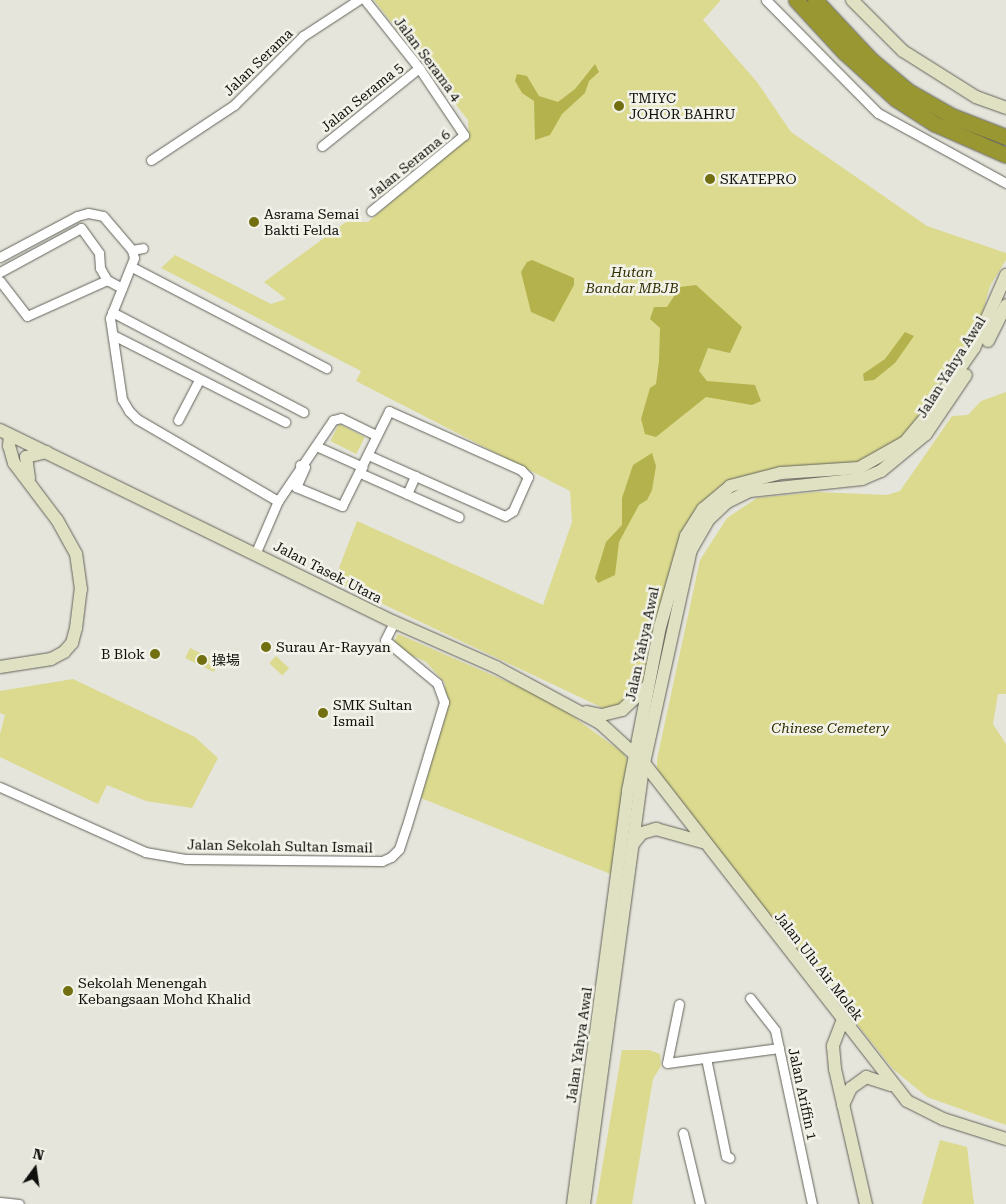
<!DOCTYPE html>
<html>
<head>
<meta charset="utf-8">
<style>
  body { margin:0 }
  #map { position:relative; width:1006px; height:1204px; overflow:hidden; background:#e5e5dc; font-family:"Roboto Serif","Noto Sans SC",serif }
  div>[style] { position:absolute }
  .green>* { inset:0; background:#dbda8f; transform-origin:0 0 }
  .water>* { inset:0; background:#b4b24d }
  .roads { filter:drop-shadow(0 0 1px #63635b) drop-shadow(0 0 1px #63635b) }
  .street>* { height:9px; margin:-4.5px; padding:0 4.5px; transform-origin:4.5px; border-radius:4.5px; background:#fff }
  .secondary>* { height:12px; margin:-6px; padding:0 6px; transform-origin:6px; border-radius:6px; background:#e0e0c2 }
  .highway>* { height:15px; margin:-7.5px; padding:0 7.5px; transform-origin:7.5px; border-radius:7.5px; background:#999732 }
  .dots>* { width:14px; height:14px; translate:-50% -50%; box-sizing:border-box; border:2px solid #f2f2e9; border-radius:50% }
  span { translate:-50% -50%; white-space:nowrap; text-align:center; line-height:1.15; -webkit-text-stroke:5px #f2f2e9; paint-order:stroke }
  .street-label { font-size:14px; color:#10100d }
  .poi-label { font-size:14px; color:#10100d }
  .left { translate:0 -50%; text-align:left }
  .right { translate:-100% -50%; text-align:right }
  .park-label { font-size:14px; color:#302f03; font-style:italic }
  .north { position:absolute; left:10px; top:1144px; width:50px; height:50px; -webkit-text-stroke:4px #f2f2e9; paint-order:stroke; rotate:14deg; font-size:14px; font-weight:700; line-height:20px; text-align:center; color:#10100d }
  .north::after { content:''; display:block; margin:auto; width:18px; height:22px; background:#10100d; clip-path:polygon(50% 0,100% 100%,50% 72%,0 100%) }
</style>
</head>
<body>
<div id="map">
  <div class="green">
    <i style="clip-path:polygon(374px 0,721px 0,703px 20px,757px 82px,791px 132px,927px 226px,1006px 253px,1006px 260px,990px 286px,980px 321px,904px 439px,870px 461px,776px 470px,706px 499px,689px 519px,666px 583px,644px 680px,632px 701px,605px 709px,334px 581px,357px 521px,543px 605px,572px 522px,570px 491px,356px 381px,361px 371px,161px 268px,175px 255px,271px 304px,286px 299px,264px 282px,346px 222px,368px 222px,469px 136px,468px 120px)"></i>
    <i style="clip-path:polygon(1006px 392px,1006px 694px,998px 694px,993px 724px,1006px 744px,1006px 1125px,927px 1097px,893px 1069px,717px 849px,657px 769px,657px 759px,700px 560px,727px 518px,757px 498px,817px 492px,887px 495px,900px 491px,952px 416px,968px 415px,981px 401px)"></i>
    <i style="left:339px;top:424px;width:29px;height:19px;rotate:27deg"></i>
    <i style="clip-path:polygon(398px 634px,552px 701px,623px 753px,630px 764px,613px 875px,421px 798px,445px 715px,445px 683px,426px 662px,392px 646px)"></i>
    <i style="left:190px;top:648px;width:32px;height:11px;rotate:26deg"></i>
    <i style="left:276px;top:656px;width:18px;height:10px;rotate:43deg"></i>
    <i style="clip-path:polygon(73px 679px,195px 737px,218px 758px,192px 808px,146px 801px,107px 785px,98px 804px,0 757px,0 734px,5px 715px,0 713px,0 691px)"></i>
    <i style="clip-path:polygon(622px 1050px,649px 1050px,660px 1054px,661px 1066px,653px 1079px,632px 1204px,596px 1204px)"></i>
    <i style="clip-path:polygon(940px 1140px,967px 1147px,974px 1204px,922px 1204px)"></i>
  </div>
  <div class="water">
    <i style="clip-path:polygon(595px 64px,599px 72px,589px 81px,585px 93px,562px 114px,550px 135px,535px 140px,534px 101px,522px 93px,515px 81px,517px 74px,527px 76px,539px 96px,558px 102px,575px 89px)"></i>
    <i style="clip-path:polygon(532px 260px,574px 278px,574px 285px,554px 322px,531px 312px,521px 272px,527px 262px)"></i>
    <i style="clip-path:polygon(696px 285px,742px 327px,730px 353px,708px 348px,699px 371px,707px 381px,755px 385px,761px 401px,752px 405px,706px 397px,656px 437px,645px 434px,641px 419px,650px 388px,656px 384px,659px 361px,660px 328px,650px 319px,654px 307px,667px 307px,680px 287px)"></i>
    <i style="clip-path:polygon(905px 332px,914px 336px,895px 363px,874px 380px,864px 381px,863px 374px,885px 359px)"></i>
    <i style="clip-path:polygon(652px 453px,656px 466px,652px 490px,647px 500px,639px 505px,619px 542px,615px 575px,598px 583px,595px 578px,606px 542px,622px 525px,622px 498px,633px 465px)"></i>
  </div>
  <div class="roads">
    <div class="street">
      <i style="left:365px;top:0;width:87px;rotate:51.5deg"></i>
      <i style="left:419px;top:68px;width:81px;rotate:56.1deg"></i>
      <i style="left:464px;top:135px;width:120px;rotate:140.7deg"></i>
      <i style="left:766px;top:0;width:159px;rotate:45.3deg"></i>
      <i style="left:878px;top:113px;width:146px;rotate:28.7deg"></i>
      <i style="left:322px;top:146px;width:124px;rotate:-38.8deg"></i>
      <i style="left:151px;top:160px;width:100px;rotate:-33.5deg"></i>
      <i style="left:234px;top:105px;width:98px;rotate:-45deg"></i>
      <i style="left:303px;top:36px;width:66px;rotate:-33.2deg"></i>
      <i style="left:132px;top:250px;width:11px;rotate:-10deg"></i>
      <i style="left:0;top:257px;width:87px;rotate:-28deg"></i>
      <i style="left:77px;top:216px;width:11px;rotate:-15deg"></i>
      <i style="left:88px;top:213px;width:15px;rotate:11deg"></i>
      <i style="left:103px;top:216px;width:45px;rotate:49.5deg"></i>
      <i style="left:132px;top:250px;width:8px;rotate:76deg"></i>
      <i style="left:134px;top:258px;width:65px;rotate:111.8deg"></i>
      <i style="left:110px;top:318px;width:82px;rotate:81.6deg"></i>
      <i style="left:122px;top:399px;width:14px;rotate:60deg"></i>
      <i style="left:129px;top:411px;width:11px;rotate:45deg"></i>
      <i style="left:137px;top:419px;width:163px;rotate:30.2deg"></i>
      <i style="left:132px;top:267px;width:219px;rotate:27.5deg"></i>
      <i style="left:0;top:272px;width:92px;rotate:-28.5deg"></i>
      <i style="left:81px;top:228px;width:31px;rotate:54deg"></i>
      <i style="left:99px;top:253px;width:15px;rotate:86deg"></i>
      <i style="left:100px;top:268px;width:14px;rotate:60deg"></i>
      <i style="left:0;top:281px;width:44px;rotate:52.4deg"></i>
      <i style="left:27px;top:316px;width:88px;rotate:-24.2deg"></i>
      <i style="left:107px;top:280px;width:17px;rotate:28deg"></i>
      <i style="left:112px;top:312px;width:216px;rotate:27.6deg"></i>
      <i style="left:113px;top:335px;width:193px;rotate:26.8deg"></i>
      <i style="left:178px;top:420px;width:45px;rotate:-62.3deg"></i>
      <i style="left:316px;top:446px;width:51px;rotate:24.1deg"></i>
      <i style="left:300px;top:465px;width:5px;rotate:22deg"></i>
      <i style="left:305px;top:467px;width:22px;rotate:114deg"></i>
      <i style="left:296px;top:487px;width:50px;rotate:22.4deg"></i>
      <i style="left:342px;top:506px;width:106px;rotate:-63.7deg"></i>
      <i style="left:389px;top:411px;width:145px;rotate:24.1deg"></i>
      <i style="left:521px;top:470px;width:10px;rotate:45deg"></i>
      <i style="left:528px;top:477px;width:37px;rotate:114deg"></i>
      <i style="left:513px;top:511px;width:9px;rotate:148deg"></i>
      <i style="left:505px;top:516px;width:150px;rotate:-156deg"></i>
      <i style="left:360px;top:473px;width:108px;rotate:24deg"></i>
      <i style="left:407px;top:494px;width:20px;rotate:-66deg"></i>
      <i style="left:256px;top:552px;width:56px;rotate:-66.7deg"></i>
      <i style="left:278px;top:501px;width:98px;rotate:-55.8deg"></i>
      <i style="left:333px;top:420px;width:8px;rotate:-14deg"></i>
      <i style="left:341px;top:418px;width:39px;rotate:26deg"></i>
      <i style="left:0;top:787px;width:159px;rotate:24.1deg"></i>
      <i style="left:145px;top:852px;width:42px;rotate:9.7deg"></i>
      <i style="left:186px;top:859px;width:196px;rotate:0.6deg"></i>
      <i style="left:382px;top:861px;width:10px;rotate:-24deg"></i>
      <i style="left:391px;top:857px;width:11px;rotate:-45deg"></i>
      <i style="left:399px;top:849px;width:22px;rotate:-72deg"></i>
      <i style="left:406px;top:828px;width:132px;rotate:-73.2deg"></i>
      <i style="left:444px;top:702px;width:20px;rotate:-110deg"></i>
      <i style="left:437px;top:683px;width:67px;rotate:-140.4deg"></i>
      <i style="left:385px;top:640px;width:20px;rotate:-63deg"></i>
      <i style="left:750px;top:998px;width:41px;rotate:52deg"></i>
      <i style="left:775px;top:1030px;width:178px;rotate:78deg"></i>
      <i style="left:679px;top:1004px;width:60px;rotate:101.5deg"></i>
      <i style="left:667px;top:1063px;width:113px;rotate:-7.6deg"></i>
      <i style="left:706px;top:1058px;width:100px;rotate:78.5deg"></i>
      <i style="left:726px;top:1156px;width:4px;rotate:27deg"></i>
      <i style="left:683px;top:1133px;width:73px;rotate:76.5deg"></i>
      <i style="left:0;top:1202px;width:19px;rotate:6deg"></i>
    </div>
    <div class="secondary">
      <i style="left:852px;top:0;width:72px;rotate:45deg"></i>
      <i style="left:903px;top:51px;width:86px;rotate:32.2deg"></i>
      <i style="left:976px;top:97px;width:32px;rotate:20deg"></i>
      <i style="left:988px;top:341px;width:40px;rotate:-63.4deg"></i>
      <i style="left:0;top:430px;width:438px;rotate:26deg"></i>
      <i style="left:394px;top:622px;width:111px;rotate:23.8deg"></i>
      <i style="left:496px;top:667px;width:118px;rotate:28.3deg"></i>
      <i style="left:600px;top:723px;width:59px;rotate:42.3deg"></i>
      <i style="left:644px;top:763px;width:428px;rotate:52.1deg"></i>
      <i style="left:907px;top:1101px;width:40px;rotate:26.6deg"></i>
      <i style="left:943px;top:1119px;width:66px;rotate:17.6deg"></i>
      <i style="left:29px;top:478px;width:21px;rotate:-98deg"></i>
      <i style="left:26px;top:457px;width:21px;rotate:-14deg"></i>
      <i style="left:0;top:667px;width:52px;rotate:-8.9deg"></i>
      <i style="left:51px;top:659px;width:15px;rotate:-28deg"></i>
      <i style="left:64px;top:652px;width:12px;rotate:-48deg"></i>
      <i style="left:72px;top:643px;width:16px;rotate:-75deg"></i>
      <i style="left:76px;top:628px;width:39px;rotate:-83deg"></i>
      <i style="left:81px;top:589px;width:35px;rotate:-98deg"></i>
      <i style="left:76px;top:554px;width:39px;rotate:-119deg"></i>
      <i style="left:57px;top:520px;width:71px;rotate:-127deg"></i>
      <i style="left:14px;top:463px;width:18px;rotate:-106deg"></i>
      <i style="left:9px;top:446px;width:11px;rotate:-85deg"></i>
      <i style="left:586px;top:712px;width:16px;rotate:11deg"></i>
      <i style="left:602px;top:715px;width:21px;rotate:-14deg"></i>
      <i style="left:622px;top:710px;width:35px;rotate:-43deg"></i>
      <i style="left:633px;top:844px;width:14px;rotate:-51deg"></i>
      <i style="left:642px;top:833px;width:15px;rotate:-16deg"></i>
      <i style="left:656px;top:829px;width:49px;rotate:15.5deg"></i>
      <i style="left:842px;top:1022px;width:26px;rotate:111deg"></i>
      <i style="left:833px;top:1046px;width:23px;rotate:85deg"></i>
      <i style="left:835px;top:1069px;width:139px;rotate:77.1deg"></i>
      <i style="left:843px;top:1105px;width:19px;rotate:-65deg"></i>
      <i style="left:851px;top:1088px;width:19px;rotate:-36deg"></i>
      <i style="left:866px;top:1077px;width:26px;rotate:18deg"></i>
      <i style="left:573px;top:1204px;width:417px;rotate:-82.4deg"></i>
      <i style="left:628px;top:791px;width:167px;rotate:-79deg"></i>
      <i style="left:660px;top:627px;width:95px;rotate:-74.1deg"></i>
      <i style="left:686px;top:536px;width:32px;rotate:-58deg"></i>
      <i style="left:703px;top:509px;width:35px;rotate:-40deg"></i>
      <i style="left:730px;top:486px;width:53px;rotate:-14.3deg"></i>
      <i style="left:781px;top:473px;width:78px;rotate:-3.7deg"></i>
      <i style="left:859px;top:468px;width:53px;rotate:-29.5deg"></i>
      <i style="left:905px;top:442px;width:33px;rotate:-50deg"></i>
      <i style="left:926px;top:417px;width:84px;rotate:-55.2deg"></i>
      <i style="left:974px;top:348px;width:80px;rotate:-66.3deg"></i>
      <i style="left:584px;top:1204px;width:445px;rotate:-82.3deg"></i>
      <i style="left:644px;top:763px;width:218px;rotate:-77.6deg"></i>
      <i style="left:691px;top:550px;width:36px;rotate:-60deg"></i>
      <i style="left:709px;top:519px;width:25px;rotate:-43deg"></i>
      <i style="left:727px;top:502px;width:25px;rotate:-26deg"></i>
      <i style="left:750px;top:491px;width:113px;rotate:-6.1deg"></i>
      <i style="left:862px;top:479px;width:21px;rotate:-23deg"></i>
      <i style="left:881px;top:471px;width:58px;rotate:-39.4deg"></i>
      <i style="left:926px;top:434px;width:71px;rotate:-55.9deg"></i>
    </div>
    <div class="highway">
      <i style="left:796px;top:0;width:71px;rotate:47.3deg"></i>
      <i style="left:844px;top:52px;width:70px;rotate:42.1deg"></i>
      <i style="left:896px;top:99px;width:46px;rotate:32.7deg"></i>
      <i style="left:935px;top:124px;width:77px;rotate:23.6deg"></i>
      <i style="left:815px;top:0;width:81px;rotate:47deg"></i>
      <i style="left:870px;top:59px;width:50px;rotate:40.1deg"></i>
      <i style="left:908px;top:91px;width:51px;rotate:29.6deg"></i>
      <i style="left:952px;top:116px;width:58px;rotate:21.3deg"></i>
    </div>
  </div>
  <div class="dots">
    <i style="left:619px;top:106px;background:#716f10"></i>
    <i style="left:710px;top:179px;background:#716f10"></i>
    <i style="left:254px;top:222px;background:#716f10"></i>
    <i style="left:266px;top:647px;background:#716f10"></i>
    <i style="left:155px;top:654px;background:#716f10"></i>
    <i style="left:202px;top:660px;background:#716f10"></i>
    <i style="left:323px;top:713px;background:#716f10"></i>
    <i style="left:68px;top:991px;background:#716f10"></i>
  </div>
  <div class="street-label">
    <span style="left:428px;top:59px;rotate:53deg">Jalan Serama 4</span>
    <span style="left:258px;top:62px;rotate:-44deg">Jalan Serama</span>
    <span style="left:362px;top:97px;rotate:-39deg">Jalan Serama 5</span>
    <span style="left:409px;top:164px;rotate:-39deg">Jalan Serama 6</span>
    <span style="left:951px;top:367px;rotate:-58deg">Jalan Yahya Awal</span>
    <span style="left:328px;top:572px;rotate:27deg">Jalan Tasek Utara</span>
    <span style="left:642px;top:644px;rotate:-78deg">Jalan Yahya Awal</span>
    <span style="left:280px;top:846px;rotate:1deg">Jalan Sekolah Sultan Ismail</span>
    <span style="left:819px;top:966px;rotate:52deg">Jalan Ulu Air Molek</span>
    <span style="left:579px;top:1045px;rotate:-82deg">Jalan Yahya Awal</span>
    <span style="left:803px;top:1094px;rotate:78deg">Jalan Ariffin 1</span>
  </div>
  <div class="poi-label">
    <span class="left" style="left:629px;top:106px">TMIYC<br>JOHOR BAHRU</span>
    <span class="left" style="left:720px;top:179px">SKATEPRO</span>
    <span class="left" style="left:264px;top:222px">Asrama Semai<br>Bakti Felda</span>
    <span class="left" style="left:276px;top:647px">Surau Ar-Rayyan</span>
    <span class="right" style="left:145px;top:654px">B Blok</span>
    <span class="left" style="left:212px;top:660px">操場</span>
    <span class="left" style="left:333px;top:713px">SMK Sultan<br>Ismail</span>
    <span class="left" style="left:78px;top:991px">Sekolah Menengah<br>Kebangsaan Mohd Khalid</span>
  </div>
  <div class="park-label">
    <span style="left:632px;top:280px">Hutan<br>Bandar MBJB</span>
    <span style="left:830px;top:728px">Chinese Cemetery</span>
  </div>
  <div class="north">N</div>
</div>
</body>
</html>
